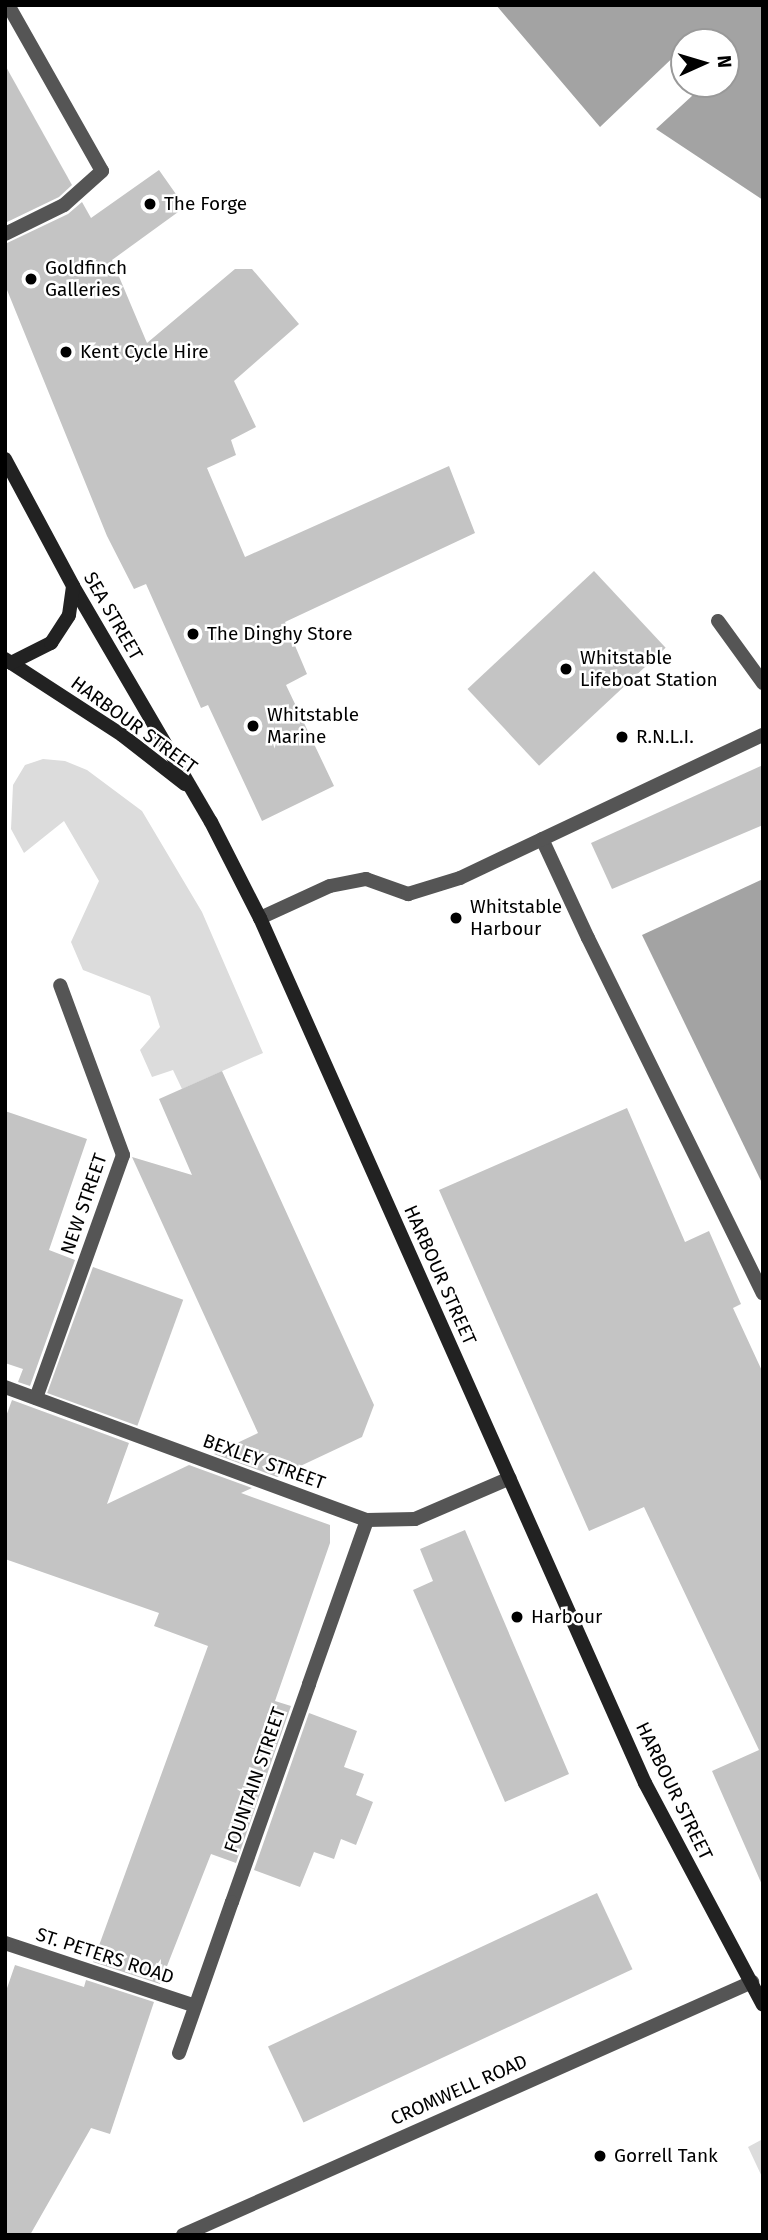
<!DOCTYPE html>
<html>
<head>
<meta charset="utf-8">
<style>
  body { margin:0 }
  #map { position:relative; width:768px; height:2240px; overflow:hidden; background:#fff; font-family:"Fira Sans",sans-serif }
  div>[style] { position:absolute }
  .green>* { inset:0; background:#dcdcdc }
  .water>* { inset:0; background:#a3a3a3 }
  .building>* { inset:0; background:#c4c4c4; transform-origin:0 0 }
  .service>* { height:14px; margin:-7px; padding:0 7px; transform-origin:7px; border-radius:7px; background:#555 }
  .pedestrian>* { height:14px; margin:-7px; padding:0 7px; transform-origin:7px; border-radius:7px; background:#555 }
  .minor>* { height:14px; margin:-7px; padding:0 7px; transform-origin:7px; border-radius:7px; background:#555 }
  .secondary>* { height:14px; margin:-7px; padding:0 7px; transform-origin:7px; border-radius:7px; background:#222 }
  .dots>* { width:19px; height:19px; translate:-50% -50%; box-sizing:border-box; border:4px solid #fff; border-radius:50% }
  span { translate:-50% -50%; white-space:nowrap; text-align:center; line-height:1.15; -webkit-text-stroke:5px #fff; paint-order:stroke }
  .poi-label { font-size:19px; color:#000 }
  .left { translate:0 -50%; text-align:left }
  .street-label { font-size:19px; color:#000 }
  .frame { position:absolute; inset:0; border:7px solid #000; pointer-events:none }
  .north { position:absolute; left:670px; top:28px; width:70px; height:70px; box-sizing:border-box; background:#fff; border:2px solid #999; border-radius:50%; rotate:86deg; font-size:19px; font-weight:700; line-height:28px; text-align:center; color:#000 }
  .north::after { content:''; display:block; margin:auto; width:24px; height:32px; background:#000; clip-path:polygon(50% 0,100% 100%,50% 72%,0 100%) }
</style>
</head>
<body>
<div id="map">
  <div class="green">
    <i style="clip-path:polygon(43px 759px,65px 761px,87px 770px,142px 811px,202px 912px,263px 1053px,182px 1089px,173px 1070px,152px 1077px,140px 1050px,160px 1027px,150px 996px,83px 970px,71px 942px,99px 881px,64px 821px,24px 853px,11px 829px,13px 785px,25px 765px)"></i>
    <i style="clip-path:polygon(761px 2140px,763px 2144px,763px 2179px,748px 2147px)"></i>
  </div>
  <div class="water">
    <i style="clip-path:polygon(496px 5px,763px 5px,763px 200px,656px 129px,705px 84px,726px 84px,726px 42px,684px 42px,684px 47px,600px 127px)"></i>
    <i style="clip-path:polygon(763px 879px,763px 1185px,642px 935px)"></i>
  </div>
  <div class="building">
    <i style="clip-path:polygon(5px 65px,72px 185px,59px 197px,5px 223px)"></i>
    <i style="clip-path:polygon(159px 170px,185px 207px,112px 260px,147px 343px,235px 269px,252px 269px,299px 324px,234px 381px,256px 427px,231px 440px,236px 455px,207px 468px,245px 557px,449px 466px,475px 533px,285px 622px,307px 674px,286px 685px,334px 786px,262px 821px,208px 705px,201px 708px,146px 584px,134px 589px,107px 536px,5px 285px,5px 244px,68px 214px,82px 202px,91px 218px)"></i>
    <i style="left:594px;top:571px;width:105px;height:173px;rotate:47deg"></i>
    <i style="clip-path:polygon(763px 765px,763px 825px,612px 889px,591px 843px)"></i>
    <i style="clip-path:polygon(222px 1071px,374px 1405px,362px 1437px,277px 1477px,214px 1454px,258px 1433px,132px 1157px,192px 1175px,159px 1099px)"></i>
    <i style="clip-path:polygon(627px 1108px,685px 1242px,709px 1231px,741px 1304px,733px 1308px,763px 1373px,763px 1887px,712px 1771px,759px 1750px,644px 1507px,589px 1531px,439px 1190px)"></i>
    <i style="clip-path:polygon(5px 1111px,87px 1139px,49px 1250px,75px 1260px,30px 1386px,18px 1382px,23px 1369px,5px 1363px)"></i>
    <i style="left:93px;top:1267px;width:96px;height:134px;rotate:20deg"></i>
    <i style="clip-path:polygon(12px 1400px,129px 1443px,107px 1504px,189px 1465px,252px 1488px,241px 1493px,330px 1525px,330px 1543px,275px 1701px,291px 1706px,236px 1863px,211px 1854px,160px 1984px,93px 1962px,208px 1646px,154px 1626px,159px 1613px,5px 1559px,5px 1419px)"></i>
    <i style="clip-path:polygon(465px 1530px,569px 1774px,505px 1802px,413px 1590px,433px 1581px,420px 1549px)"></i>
    <i style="clip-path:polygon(309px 1713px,357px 1731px,344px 1767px,364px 1774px,356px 1795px,373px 1802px,356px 1845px,341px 1839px,334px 1859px,314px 1852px,300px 1887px,254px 1870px)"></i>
    <i style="left:597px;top:1893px;width:84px;height:363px;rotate:65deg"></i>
    <i style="clip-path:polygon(15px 1965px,84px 1987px,86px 1980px,154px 2002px,110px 2134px,91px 2128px,30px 2235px,5px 2235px,5px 1994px)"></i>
  </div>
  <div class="service">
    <i style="left:5px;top:234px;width:66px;rotate:-26.2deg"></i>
    <i style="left:64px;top:205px;width:51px;rotate:-41.8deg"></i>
    <i style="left:102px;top:171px;width:191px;rotate:-119.5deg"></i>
    <i style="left:718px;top:621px;width:77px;rotate:54deg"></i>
    <i style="left:542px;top:839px;width:109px;rotate:65.1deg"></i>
    <i style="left:260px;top:918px;width:77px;rotate:-24.6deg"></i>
    <i style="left:330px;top:886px;width:37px;rotate:-11deg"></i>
    <i style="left:366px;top:879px;width:45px;rotate:19.7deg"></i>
    <i style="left:408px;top:894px;width:54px;rotate:-17.1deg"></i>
    <i style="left:460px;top:878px;width:335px;rotate:-25.3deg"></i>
  </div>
  <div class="pedestrian">
    <i style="left:588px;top:938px;width:396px;rotate:63.8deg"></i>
    <i style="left:232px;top:1902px;width:231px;rotate:-70.5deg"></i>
  </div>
  <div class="minor">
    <i style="left:5px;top:1387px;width:386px;rotate:20.2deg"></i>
    <i style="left:367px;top:1520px;width:48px;rotate:-1.2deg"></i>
    <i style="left:415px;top:1519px;width:103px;rotate:-23.3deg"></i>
    <i style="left:36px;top:1398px;width:258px;rotate:-70.3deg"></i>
    <i style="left:123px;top:1155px;width:181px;rotate:-110.3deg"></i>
    <i style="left:309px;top:1684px;width:174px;rotate:-70.5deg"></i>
    <i style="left:5px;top:1943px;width:198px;rotate:18.3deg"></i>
    <i style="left:179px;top:2053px;width:160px;rotate:-70.7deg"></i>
    <i style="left:183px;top:2235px;width:623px;rotate:-23.97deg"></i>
  </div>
  <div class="secondary">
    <i style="left:5px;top:459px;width:144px;rotate:61.8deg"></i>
    <i style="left:73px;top:586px;width:273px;rotate:59.7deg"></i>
    <i style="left:211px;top:822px;width:108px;rotate:63deg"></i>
    <i style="left:260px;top:918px;width:947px;rotate:66.01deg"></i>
    <i style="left:645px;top:1783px;width:251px;rotate:62deg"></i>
    <i style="left:5px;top:659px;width:140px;rotate:33deg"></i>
    <i style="left:122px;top:735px;width:80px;rotate:37.9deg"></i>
    <i style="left:11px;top:663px;width:45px;rotate:-26.6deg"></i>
    <i style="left:51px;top:643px;width:33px;rotate:-57deg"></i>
    <i style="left:69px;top:615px;width:29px;rotate:-82deg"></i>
  </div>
  <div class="dots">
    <i style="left:150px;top:204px;background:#000"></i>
    <i style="left:31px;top:279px;background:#000"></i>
    <i style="left:66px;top:352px;background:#000"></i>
    <i style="left:193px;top:634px;background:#000"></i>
    <i style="left:566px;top:669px;background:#000"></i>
    <i style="left:253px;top:726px;background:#000"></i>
    <i style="left:622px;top:737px;background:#000"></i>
    <i style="left:456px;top:918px;background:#000"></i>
    <i style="left:517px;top:1617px;background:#000"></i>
    <i style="left:600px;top:2156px;background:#000"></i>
  </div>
  <div class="poi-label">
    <span class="left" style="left:164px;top:204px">The Forge</span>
    <span class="left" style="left:45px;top:279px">Goldfinch<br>Galleries</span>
    <span class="left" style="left:80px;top:352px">Kent Cycle Hire</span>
    <span class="left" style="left:207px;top:634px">The Dinghy Store</span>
    <span class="left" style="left:580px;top:669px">Whitstable<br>Lifeboat Station</span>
    <span class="left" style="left:267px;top:726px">Whitstable<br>Marine</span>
    <span class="left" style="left:636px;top:737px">R.N.L.I.</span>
    <span class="left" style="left:470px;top:918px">Whitstable<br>Harbour</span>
    <span class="left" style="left:531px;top:1617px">Harbour</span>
    <span class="left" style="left:614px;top:2156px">Gorrell Tank</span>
  </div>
  <div class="street-label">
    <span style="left:113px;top:616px;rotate:60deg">SEA STREET</span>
    <span style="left:134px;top:725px;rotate:36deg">HARBOUR STREET</span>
    <span style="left:84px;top:1204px;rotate:-71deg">NEW STREET</span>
    <span style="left:440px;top:1275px;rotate:66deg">HARBOUR STREET</span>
    <span style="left:264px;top:1462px;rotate:20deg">BEXLEY STREET</span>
    <span style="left:255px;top:1780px;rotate:-71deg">FOUNTAIN STREET</span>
    <span style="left:674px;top:1791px;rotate:64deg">HARBOUR STREET</span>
    <span style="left:105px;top:1956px;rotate:18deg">ST. PETERS ROAD</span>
    <span style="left:459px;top:2090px;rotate:-24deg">CROMWELL ROAD</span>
  </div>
  <div class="frame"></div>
  <div class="north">N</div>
</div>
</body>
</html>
